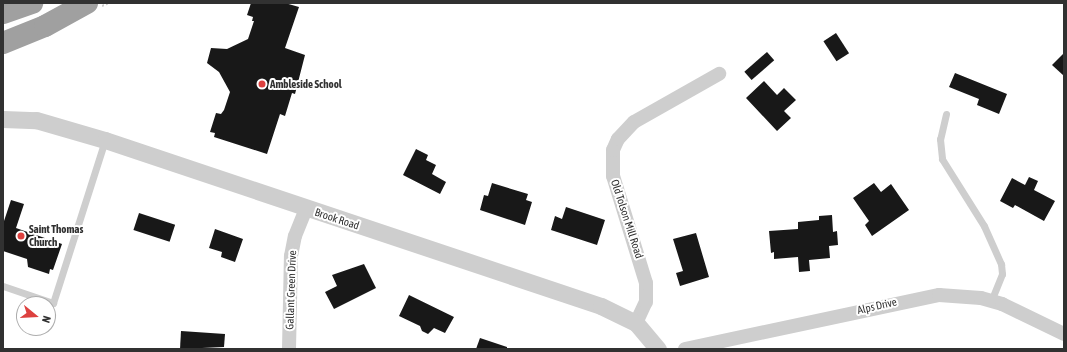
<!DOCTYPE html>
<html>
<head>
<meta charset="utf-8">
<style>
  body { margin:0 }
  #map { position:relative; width:1067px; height:352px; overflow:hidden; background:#fff; font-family:"Asap Condensed",sans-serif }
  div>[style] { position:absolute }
  .building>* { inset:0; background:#181818; transform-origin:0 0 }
  .path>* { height:2px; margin-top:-1px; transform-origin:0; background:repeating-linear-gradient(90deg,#cbcbcb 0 2px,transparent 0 4px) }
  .service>* { height:7px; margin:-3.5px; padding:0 3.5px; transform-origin:3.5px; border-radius:3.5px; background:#cecece }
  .minor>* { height:14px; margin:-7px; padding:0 7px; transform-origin:7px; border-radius:7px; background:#cecece }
  .tertiary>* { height:17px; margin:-8.5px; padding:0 8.5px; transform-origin:8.5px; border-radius:8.5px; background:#cecece }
  .trunk>* { height:22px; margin:-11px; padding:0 11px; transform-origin:11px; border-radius:11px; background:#a0a0a0 }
  .dots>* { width:11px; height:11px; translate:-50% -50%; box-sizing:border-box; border:2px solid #fff; border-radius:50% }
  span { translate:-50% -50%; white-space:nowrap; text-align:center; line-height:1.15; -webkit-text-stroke:4px #fff; paint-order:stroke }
  .poi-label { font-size:11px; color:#313131; font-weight:700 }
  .left { translate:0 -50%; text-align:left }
  .street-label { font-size:11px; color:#313131 }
  .frame { position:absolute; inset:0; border:4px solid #313131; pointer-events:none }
  .north { position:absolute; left:16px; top:296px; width:40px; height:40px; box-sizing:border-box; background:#fff; border:1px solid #adadad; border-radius:50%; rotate:108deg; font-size:11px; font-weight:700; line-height:16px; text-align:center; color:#313131 }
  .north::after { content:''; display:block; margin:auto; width:14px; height:18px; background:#dd413f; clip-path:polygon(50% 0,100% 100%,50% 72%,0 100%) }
</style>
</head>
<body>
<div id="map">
  <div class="building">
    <i style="clip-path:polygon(251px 3px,285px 3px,299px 7px,285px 48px,305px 55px,295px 94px,292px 93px,285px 116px,280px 114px,267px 154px,214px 137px,215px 133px,210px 132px,216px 113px,221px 114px,224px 110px,230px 92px,219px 72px,207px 63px,211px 48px,227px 49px,248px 39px,254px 21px,252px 21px,253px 17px,247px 15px)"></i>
    <i style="left:836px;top:33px;width:24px;height:15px;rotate:57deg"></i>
    <i style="left:767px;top:52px;width:11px;height:30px;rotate:49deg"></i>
    <i style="clip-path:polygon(1064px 53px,1064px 76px,1052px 65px)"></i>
    <i style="clip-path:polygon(955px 73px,1007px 94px,999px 114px,977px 105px,979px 99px,949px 87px)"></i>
    <i style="clip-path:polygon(764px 81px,777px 95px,784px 88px,796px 100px,784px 111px,791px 118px,777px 131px,746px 98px)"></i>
    <i style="clip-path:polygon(416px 149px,428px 155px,426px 160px,436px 165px,432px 174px,446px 182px,440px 194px,403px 175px)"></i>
    <i style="clip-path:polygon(1029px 177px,1038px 181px,1034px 190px,1055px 201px,1044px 221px,1015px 205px,1013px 208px,1000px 201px,1012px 178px,1025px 185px)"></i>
    <i style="clip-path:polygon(492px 183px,528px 194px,526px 200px,532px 202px,525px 225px,480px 210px,484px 195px,488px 196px)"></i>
    <i style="clip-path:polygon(874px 183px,881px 192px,891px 184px,909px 210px,872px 236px,865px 225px,869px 221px,853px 198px)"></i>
    <i style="clip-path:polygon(11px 200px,24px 204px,16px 228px,62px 244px,53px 270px,50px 269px,49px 274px,28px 267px,27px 259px,3px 251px,3px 224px)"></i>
    <i style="clip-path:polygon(566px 207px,605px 220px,597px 245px,551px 230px,555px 216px,562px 219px)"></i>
    <i style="left:139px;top:213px;width:38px;height:18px;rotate:18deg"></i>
    <i style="clip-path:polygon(832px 215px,833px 232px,837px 231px,838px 245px,829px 246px,830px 258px,809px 260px,810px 271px,799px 272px,798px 257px,774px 259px,774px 252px,771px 253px,769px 231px,798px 229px,798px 222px,819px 220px,819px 216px)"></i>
    <i style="clip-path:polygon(215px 229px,243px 239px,235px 262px,221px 257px,222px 252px,209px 248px)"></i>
    <i style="clip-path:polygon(696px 233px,709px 277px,680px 286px,676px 273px,683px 271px,673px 239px)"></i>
    <i style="clip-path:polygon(364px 264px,376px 288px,334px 309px,325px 292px,337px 286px,332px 275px)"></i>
    <i style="clip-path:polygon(409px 295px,454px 317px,445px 333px,434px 328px,428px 334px,422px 331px,420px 326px,399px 316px)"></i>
    <i style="clip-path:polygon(181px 331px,225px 334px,224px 347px,180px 349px)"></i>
    <i style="clip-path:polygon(480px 338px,507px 347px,507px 349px,476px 349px)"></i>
  </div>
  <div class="path">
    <i style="left:102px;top:6px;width:8px;rotate:-23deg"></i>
  </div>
  <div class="service">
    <i style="left:946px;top:114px;width:26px;rotate:103deg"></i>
    <i style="left:940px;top:139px;width:20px;rotate:84deg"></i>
    <i style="left:942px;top:159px;width:79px;rotate:57.9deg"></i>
    <i style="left:984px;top:226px;width:42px;rotate:65.9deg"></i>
    <i style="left:1001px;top:264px;width:10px;rotate:84deg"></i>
    <i style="left:1002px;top:274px;width:29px;rotate:112deg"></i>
    <i style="left:3px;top:286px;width:53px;rotate:18.8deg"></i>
    <i style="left:53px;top:303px;width:171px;rotate:-72.3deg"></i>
  </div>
  <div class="minor">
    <i style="left:636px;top:323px;width:23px;rotate:-65deg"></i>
    <i style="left:646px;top:302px;width:19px;rotate:-90deg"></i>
    <i style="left:646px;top:283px;width:112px;rotate:-107.1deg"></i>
    <i style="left:613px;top:176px;width:26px;rotate:-90deg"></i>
    <i style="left:613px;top:150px;width:12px;rotate:-66deg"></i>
    <i style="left:618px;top:139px;width:23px;rotate:-47deg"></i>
    <i style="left:634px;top:122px;width:98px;rotate:-29.5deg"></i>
    <i style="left:289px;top:349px;width:93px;rotate:-88.8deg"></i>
    <i style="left:291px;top:256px;width:20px;rotate:-79deg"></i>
    <i style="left:295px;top:236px;width:29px;rotate:-68deg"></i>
    <i style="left:685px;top:349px;width:260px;rotate:-12deg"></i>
    <i style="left:939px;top:295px;width:42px;rotate:4.1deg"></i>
    <i style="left:981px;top:298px;width:22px;rotate:16deg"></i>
    <i style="left:1002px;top:304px;width:69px;rotate:25.8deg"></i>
  </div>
  <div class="tertiary">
    <i style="left:3px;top:119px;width:33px;rotate:2deg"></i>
    <i style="left:36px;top:120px;width:72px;rotate:16.2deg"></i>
    <i style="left:105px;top:140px;width:523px;rotate:18.5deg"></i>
    <i style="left:601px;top:306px;width:39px;rotate:26deg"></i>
    <i style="left:636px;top:323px;width:34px;rotate:50deg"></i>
  </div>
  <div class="trunk">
    <i style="left:3px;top:13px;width:31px;rotate:-19deg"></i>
    <i style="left:3px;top:43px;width:45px;rotate:-22deg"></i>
    <i style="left:45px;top:26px;width:48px;rotate:-28.7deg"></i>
  </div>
  <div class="dots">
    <i style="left:262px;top:84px;background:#dd413f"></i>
    <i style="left:21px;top:236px;background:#dd413f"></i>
  </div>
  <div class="poi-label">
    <span class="left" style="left:270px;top:84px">Ambleside School</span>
    <span class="left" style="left:29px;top:236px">Saint Thomas<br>Church</span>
  </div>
  <div class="street-label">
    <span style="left:337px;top:219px;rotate:18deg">Brook Road</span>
    <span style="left:627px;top:219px;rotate:72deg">Old Tolson Mill Road</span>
    <span style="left:291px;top:290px;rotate:-88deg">Gallant Green Drive</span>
    <span style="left:877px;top:306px;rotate:-13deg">Alps Drive</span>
  </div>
  <div class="frame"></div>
  <div class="north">N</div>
</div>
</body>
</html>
